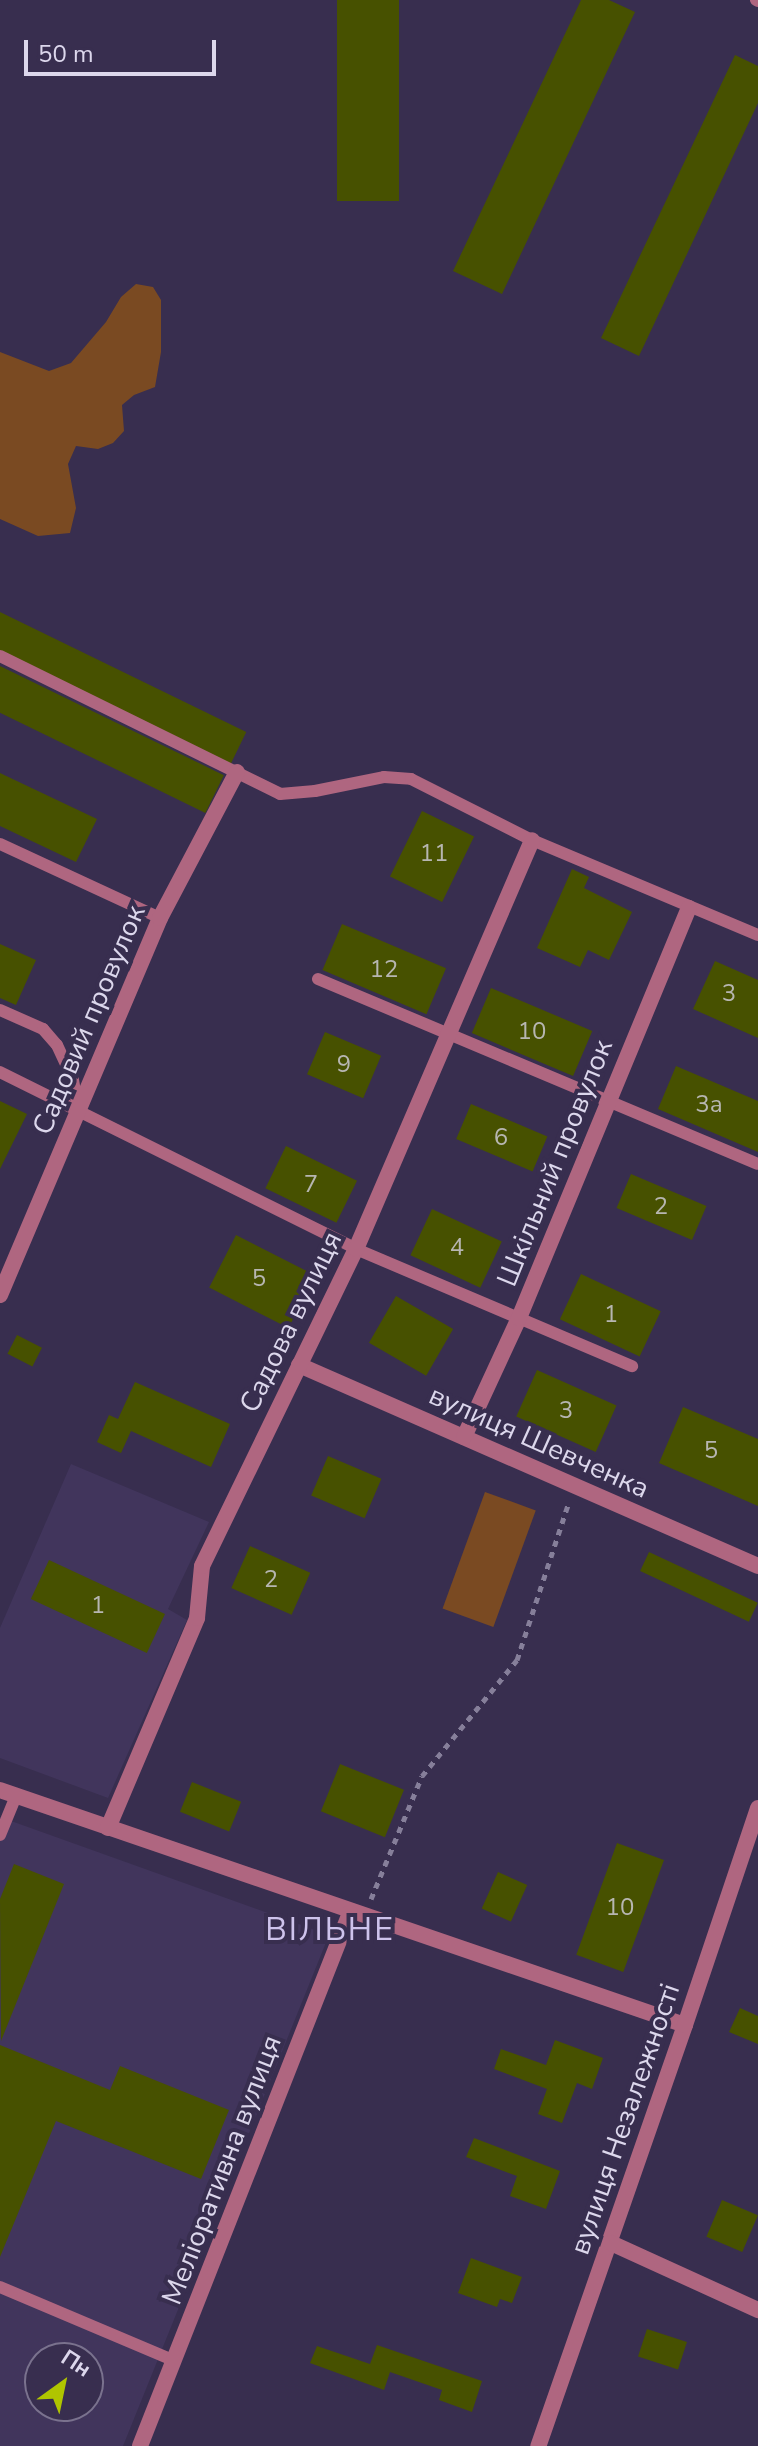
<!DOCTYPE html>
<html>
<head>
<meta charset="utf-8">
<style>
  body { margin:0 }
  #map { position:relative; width:758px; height:2446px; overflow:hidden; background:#382e4f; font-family:"Nunito Sans",sans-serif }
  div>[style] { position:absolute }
  .built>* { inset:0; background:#41355c }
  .green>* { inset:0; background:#7a4a22; transform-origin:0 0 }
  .building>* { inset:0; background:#475100; transform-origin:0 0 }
  .path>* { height:5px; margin-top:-2.5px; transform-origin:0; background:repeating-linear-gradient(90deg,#867f9a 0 6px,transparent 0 12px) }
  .service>* { height:12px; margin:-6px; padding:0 6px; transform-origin:6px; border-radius:6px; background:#af6680 }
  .minor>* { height:16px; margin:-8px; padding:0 8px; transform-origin:8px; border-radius:8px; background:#af6680 }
  .tertiary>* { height:16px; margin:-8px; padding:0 8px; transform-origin:8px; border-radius:8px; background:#af6680 }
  span { translate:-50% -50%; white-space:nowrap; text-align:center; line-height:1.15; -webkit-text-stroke:8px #382e4f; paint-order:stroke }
  .number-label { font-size:24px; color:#b7b6b1 }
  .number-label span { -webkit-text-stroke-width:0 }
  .street-label { font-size:28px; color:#dcd7ec }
  .quarter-label { font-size:32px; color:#cec3ec; letter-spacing:2px }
  .north { position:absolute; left:24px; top:2342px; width:80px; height:80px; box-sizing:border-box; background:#382e4f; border:2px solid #7a728e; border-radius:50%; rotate:33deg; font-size:22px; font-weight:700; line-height:32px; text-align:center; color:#dcd7ec }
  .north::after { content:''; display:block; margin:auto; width:28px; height:36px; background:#b0c500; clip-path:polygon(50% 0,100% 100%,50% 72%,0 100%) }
  .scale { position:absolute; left:24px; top:40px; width:192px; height:36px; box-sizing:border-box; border:4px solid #dcd7ec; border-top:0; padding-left:10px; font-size:24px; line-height:28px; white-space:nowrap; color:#dcd7ec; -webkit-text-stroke:6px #382e4f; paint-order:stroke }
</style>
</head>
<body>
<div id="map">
  <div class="built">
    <i style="clip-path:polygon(71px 1464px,209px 1522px,168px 1609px,187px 1620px,108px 1798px,0 1758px,0 1628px)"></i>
    <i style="clip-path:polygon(evenodd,0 1817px,329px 1935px,123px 2446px,0 2446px,0 1817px,40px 2358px,88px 2358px,88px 2406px,40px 2406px,40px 2358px)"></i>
  </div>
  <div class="green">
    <i style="clip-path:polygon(136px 284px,153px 287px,161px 300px,161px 352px,155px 387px,134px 395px,122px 405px,124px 431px,113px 443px,98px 449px,76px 446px,68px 464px,76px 508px,70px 533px,38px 536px,0 519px,0 352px,49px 371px,71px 363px,106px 322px,121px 297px)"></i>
    <i style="left:485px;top:1492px;width:54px;height:124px;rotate:20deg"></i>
  </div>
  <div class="building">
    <i style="left:337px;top:0;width:62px;height:201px"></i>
    <i style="clip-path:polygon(581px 0,609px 0,635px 12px,502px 294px,453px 271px)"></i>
    <i style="clip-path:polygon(735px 55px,758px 66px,758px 103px,639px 356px,601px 338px)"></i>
    <i style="left:0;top:612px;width:274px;height:35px;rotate:26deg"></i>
    <i style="left:0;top:666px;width:249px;height:42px;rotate:26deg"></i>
    <i style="clip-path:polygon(0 773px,97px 819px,76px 862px,0 826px)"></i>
    <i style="left:422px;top:811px;width:58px;height:73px;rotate:26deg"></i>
    <i style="clip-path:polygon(572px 869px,589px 877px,584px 888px,632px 912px,609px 960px,588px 950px,580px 967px,537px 948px)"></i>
    <i style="left:342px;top:924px;width:113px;height:50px;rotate:23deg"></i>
    <i style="clip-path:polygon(0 944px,36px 960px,16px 1005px,0 998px)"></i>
    <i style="clip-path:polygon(715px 961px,758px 980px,758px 1038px,693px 1009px)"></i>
    <i style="left:491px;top:988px;width:110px;height:49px;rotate:23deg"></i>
    <i style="left:325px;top:1032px;width:61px;height:46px;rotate:23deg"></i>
    <i style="clip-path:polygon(676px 1066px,758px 1101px,758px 1152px,658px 1109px)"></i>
    <i style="clip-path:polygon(0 1101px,27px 1114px,0 1169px)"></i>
    <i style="left:471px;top:1104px;width:83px;height:38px;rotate:23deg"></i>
    <i style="left:286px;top:1146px;width:79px;height:47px;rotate:26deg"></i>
    <i style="left:631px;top:1174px;width:82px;height:37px;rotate:23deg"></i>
    <i style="left:432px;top:1209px;width:77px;height:51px;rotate:25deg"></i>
    <i style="left:236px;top:1235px;width:89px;height:59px;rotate:27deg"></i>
    <i style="left:581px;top:1274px;width:88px;height:50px;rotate:25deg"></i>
    <i style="left:396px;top:1296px;width:66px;height:54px;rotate:30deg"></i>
    <i style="left:17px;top:1335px;width:28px;height:21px;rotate:27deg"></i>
    <i style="left:537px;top:1370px;width:87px;height:51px;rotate:24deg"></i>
    <i style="clip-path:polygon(135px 1382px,230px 1424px,211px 1467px,131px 1431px,121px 1453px,97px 1442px,109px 1415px,118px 1419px)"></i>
    <i style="clip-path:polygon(683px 1407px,758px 1439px,758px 1506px,659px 1463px)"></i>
    <i style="left:328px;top:1456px;width:58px;height:43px;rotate:23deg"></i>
    <i style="left:250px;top:1546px;width:66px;height:46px;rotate:24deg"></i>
    <i style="left:649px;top:1552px;width:120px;height:21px;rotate:25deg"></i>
    <i style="left:49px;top:1560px;width:128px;height:43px;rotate:25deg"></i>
    <i style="left:340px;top:1764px;width:69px;height:51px;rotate:22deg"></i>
    <i style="left:192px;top:1782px;width:53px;height:32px;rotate:22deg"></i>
    <i style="left:617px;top:1843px;width:50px;height:119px;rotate:20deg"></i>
    <i style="clip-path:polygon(14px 1864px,64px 1884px,1px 2041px,0 1899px)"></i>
    <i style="left:498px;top:1872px;width:32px;height:40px;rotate:24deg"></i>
    <i style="clip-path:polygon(740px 2008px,758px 2016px,758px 2044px,729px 2032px)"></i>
    <i style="clip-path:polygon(555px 2040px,603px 2058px,592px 2089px,577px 2083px,562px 2123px,538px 2114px,547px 2089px,494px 2069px,501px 2049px,546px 2065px)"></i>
    <i style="clip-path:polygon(0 2045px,110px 2090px,120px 2066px,229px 2110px,201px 2179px,56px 2121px,0 2257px)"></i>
    <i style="clip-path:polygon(474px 2138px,560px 2171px,546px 2209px,510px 2196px,517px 2176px,466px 2157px)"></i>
    <i style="left:722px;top:2200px;width:39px;height:40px;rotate:23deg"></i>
    <i style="clip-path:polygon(471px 2258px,522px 2277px,512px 2303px,500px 2299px,497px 2307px,458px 2293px)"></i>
    <i style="left:647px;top:2329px;width:42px;height:29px;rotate:18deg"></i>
    <i style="clip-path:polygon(377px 2345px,482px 2381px,472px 2412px,439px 2400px,442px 2390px,390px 2372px,384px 2390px,310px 2363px,317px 2346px,370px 2364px)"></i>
  </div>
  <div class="path">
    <i style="left:371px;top:1899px;width:133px;rotate:-67.5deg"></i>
    <i style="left:422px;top:1776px;width:150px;rotate:-50.7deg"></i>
    <i style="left:517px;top:1660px;width:166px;rotate:-71.8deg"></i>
  </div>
  <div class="service">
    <i style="left:756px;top:0;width:2px;rotate:27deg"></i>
    <i style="left:0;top:656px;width:312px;rotate:26.2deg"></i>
    <i style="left:280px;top:794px;width:35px;rotate:-5deg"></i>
    <i style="left:315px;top:791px;width:70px;rotate:-11.5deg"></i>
    <i style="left:384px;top:777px;width:27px;rotate:4deg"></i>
    <i style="left:411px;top:779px;width:136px;rotate:26.8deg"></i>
    <i style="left:532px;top:840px;width:245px;rotate:22.8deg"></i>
    <i style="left:0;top:844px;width:176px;rotate:24.8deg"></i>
    <i style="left:318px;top:979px;width:477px;rotate:22.8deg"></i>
    <i style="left:0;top:1010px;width:47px;rotate:23.8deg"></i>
    <i style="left:43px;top:1029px;width:21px;rotate:49deg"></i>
    <i style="left:57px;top:1045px;width:38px;rotate:65deg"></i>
    <i style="left:73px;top:1080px;width:29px;rotate:80deg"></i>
    <i style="left:0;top:1072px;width:398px;rotate:26.4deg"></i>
    <i style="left:356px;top:1249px;width:300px;rotate:23deg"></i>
    <i style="left:0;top:1835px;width:42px;rotate:-67.7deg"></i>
    <i style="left:0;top:2287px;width:190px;rotate:22.9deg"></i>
  </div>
  <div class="minor">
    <i style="left:0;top:1295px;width:410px;rotate:-67deg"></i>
    <i style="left:160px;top:918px;width:165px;rotate:-62.2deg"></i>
    <i style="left:299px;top:1365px;width:501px;rotate:23.65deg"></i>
    <i style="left:464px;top:1437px;width:131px;rotate:-65.2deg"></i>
    <i style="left:519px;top:1318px;width:444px;rotate:-67.5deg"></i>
    <i style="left:0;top:1790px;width:724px;rotate:18.94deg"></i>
    <i style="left:685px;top:2025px;width:446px;rotate:109.2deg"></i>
    <i style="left:108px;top:1828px;width:228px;rotate:-67deg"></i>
    <i style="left:197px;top:1618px;width:52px;rotate:-84.5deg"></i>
    <i style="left:202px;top:1566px;width:352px;rotate:-64.1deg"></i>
    <i style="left:356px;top:1249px;width:445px;rotate:-66.7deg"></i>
    <i style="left:611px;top:2243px;width:162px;rotate:24.5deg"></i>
    <i style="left:140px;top:2446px;width:573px;rotate:-68.5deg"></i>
  </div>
  <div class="tertiary">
    <i style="left:685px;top:2025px;width:229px;rotate:-71.4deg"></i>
  </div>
  <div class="number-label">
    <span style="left:434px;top:854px">11</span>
    <span style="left:384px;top:970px">12</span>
    <span style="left:729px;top:994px">3</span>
    <span style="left:532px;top:1032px">10</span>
    <span style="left:344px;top:1065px">9</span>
    <span style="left:709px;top:1105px">3а</span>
    <span style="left:501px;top:1138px">6</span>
    <span style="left:311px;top:1185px">7</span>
    <span style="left:661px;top:1207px">2</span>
    <span style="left:457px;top:1248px">4</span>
    <span style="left:259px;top:1279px">5</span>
    <span style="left:611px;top:1315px">1</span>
    <span style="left:566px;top:1411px">3</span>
    <span style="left:711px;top:1451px">5</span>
    <span style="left:271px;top:1580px">2</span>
    <span style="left:98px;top:1606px">1</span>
    <span style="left:620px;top:1908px">10</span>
  </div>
  <div class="street-label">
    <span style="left:89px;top:1020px;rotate:-67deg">Садовий провулок</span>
    <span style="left:555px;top:1163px;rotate:-68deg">Шкільний провулок</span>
    <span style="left:291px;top:1322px;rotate:-64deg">Садова вулиця</span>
    <span style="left:539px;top:1442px;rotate:24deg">вулиця Шевченка</span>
    <span style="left:625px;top:2119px;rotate:-71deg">вулиця Незалежності</span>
    <span style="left:222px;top:2170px;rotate:-69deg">Меліоративна вулиця</span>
  </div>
  <div class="quarter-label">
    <span style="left:330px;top:1930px">ВІЛЬНЕ</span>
  </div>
  <div class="north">Пн</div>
  <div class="scale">50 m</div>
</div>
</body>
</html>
